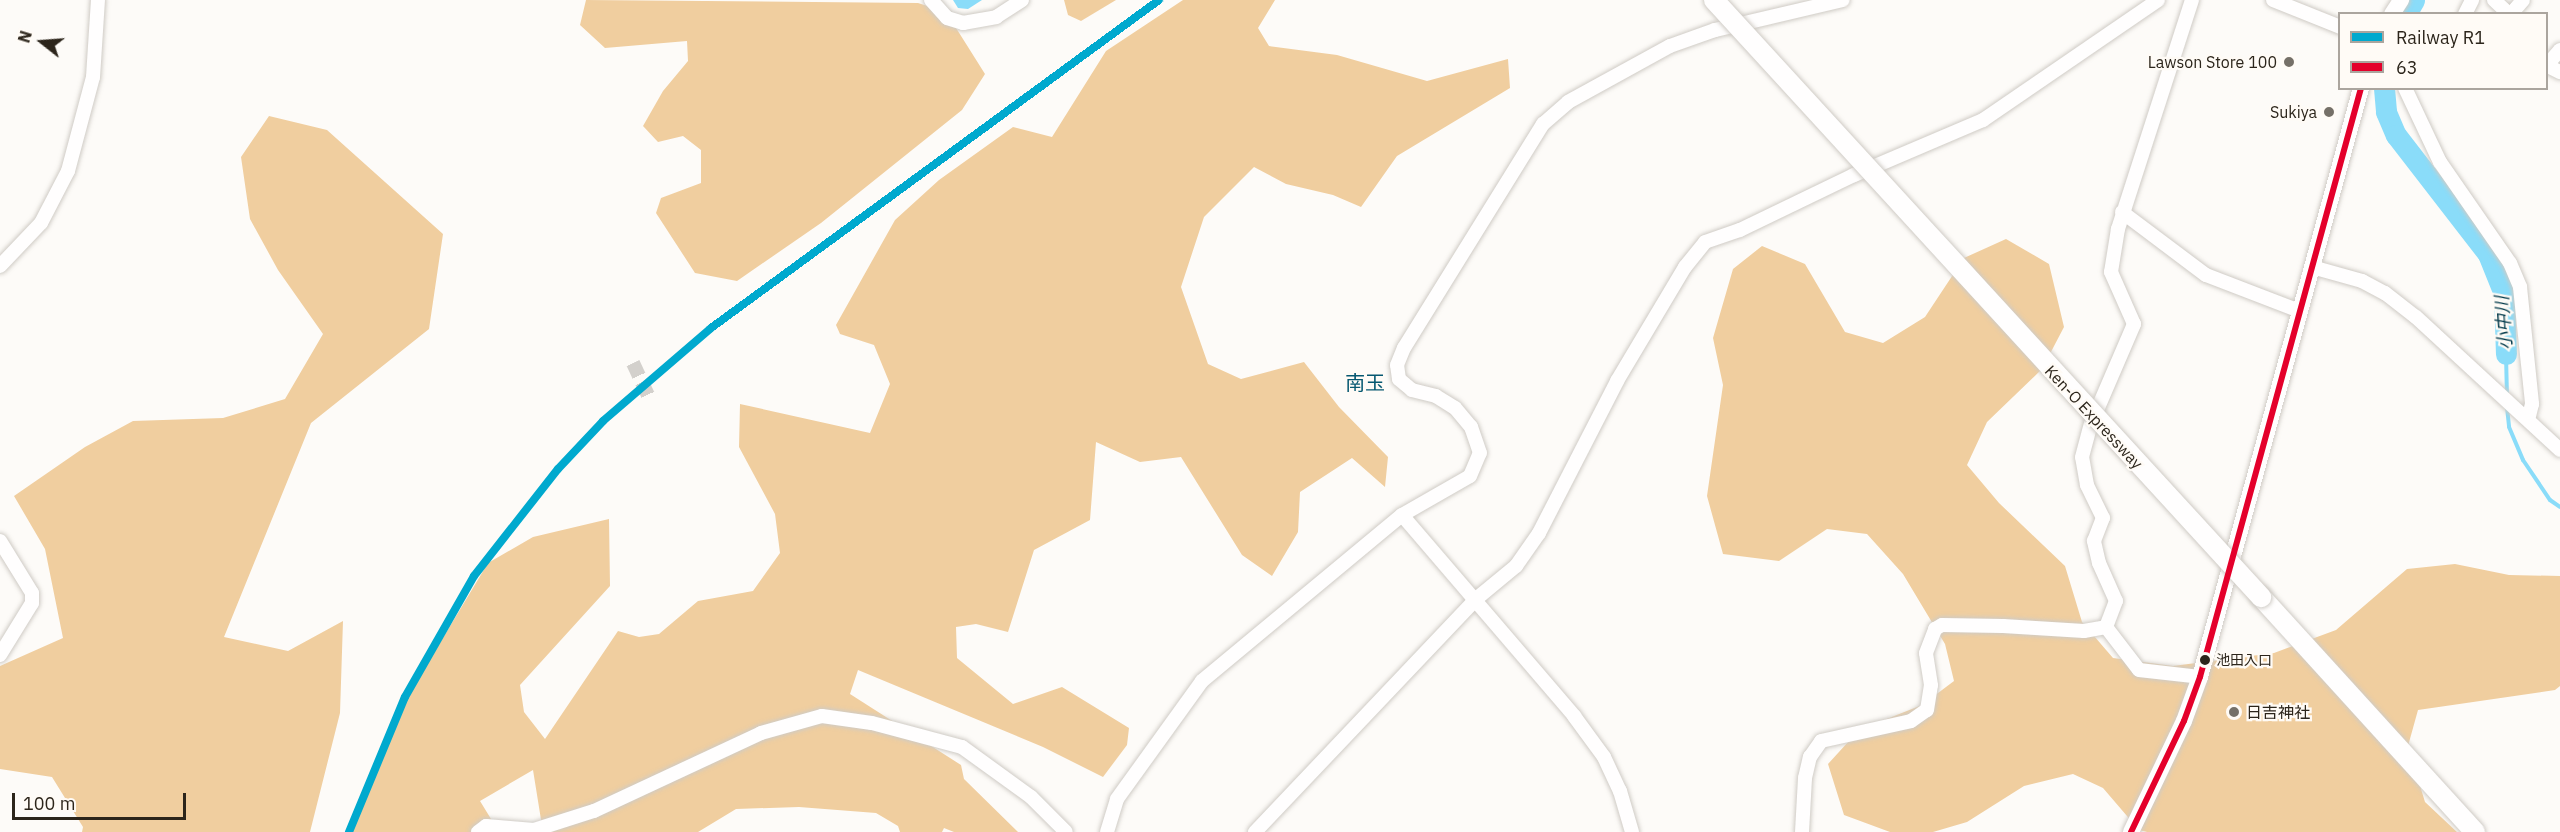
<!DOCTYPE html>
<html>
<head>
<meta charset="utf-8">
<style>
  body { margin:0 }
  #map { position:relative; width:2560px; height:832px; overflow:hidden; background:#fdfbf8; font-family:"IBM Plex Sans","Noto Sans JP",sans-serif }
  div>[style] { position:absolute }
  .forest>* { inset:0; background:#f0ce9f }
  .water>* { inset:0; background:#8adcf9 }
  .stream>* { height:4px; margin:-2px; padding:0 2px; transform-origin:2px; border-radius:2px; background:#8adcf9 }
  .river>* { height:21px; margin:-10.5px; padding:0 10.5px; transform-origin:10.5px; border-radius:10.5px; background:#8adcf9 }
  .minor-tunnel>* { height:14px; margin-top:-7px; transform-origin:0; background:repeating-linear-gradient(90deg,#d3d0cc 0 14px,transparent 0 21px) }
  .roads { filter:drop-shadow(0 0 2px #cfcbc5) drop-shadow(0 0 2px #cfcbc5) }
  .minor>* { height:14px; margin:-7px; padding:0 7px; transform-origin:7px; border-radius:7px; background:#fffefe }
  .major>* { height:16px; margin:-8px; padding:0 8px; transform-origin:8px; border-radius:8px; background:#fffefe }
  .highway>* { height:20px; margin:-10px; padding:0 10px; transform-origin:10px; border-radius:10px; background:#fffefe }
  .bridges { filter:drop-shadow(0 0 2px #cfcbc5) drop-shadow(0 0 2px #cfcbc5) }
  .highway-bridge>* { height:20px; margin:-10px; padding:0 10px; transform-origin:10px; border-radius:10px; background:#fffefe }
  .bus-1>* { height:6px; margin:-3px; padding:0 3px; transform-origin:3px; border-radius:3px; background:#e4002b }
  .rail-1>* { height:8px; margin:-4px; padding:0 4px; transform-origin:4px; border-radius:4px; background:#00a9ce }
  .dots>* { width:16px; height:16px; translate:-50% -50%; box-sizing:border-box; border:3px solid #fffbf6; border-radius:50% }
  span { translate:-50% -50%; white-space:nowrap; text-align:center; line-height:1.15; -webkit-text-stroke:4.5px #fffbf6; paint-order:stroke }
  .bus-label { font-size:14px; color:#2c251b }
  .left { translate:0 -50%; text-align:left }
  .poi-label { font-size:16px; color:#2c251b }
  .right { translate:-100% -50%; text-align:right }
  .street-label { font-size:16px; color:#2c251b }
  .water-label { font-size:18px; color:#043c4d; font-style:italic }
  .quarter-label { font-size:20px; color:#065871 }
  .legend { position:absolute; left:2338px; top:12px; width:210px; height:78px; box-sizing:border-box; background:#fffbf6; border:2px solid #aba59e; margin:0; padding:8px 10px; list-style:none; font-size:18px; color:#2c251b }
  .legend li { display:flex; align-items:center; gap:12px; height:30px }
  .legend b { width:30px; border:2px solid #aba59e }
  .north { position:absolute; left:12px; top:12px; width:60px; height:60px; -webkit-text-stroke:4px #fffbf6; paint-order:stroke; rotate:287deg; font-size:16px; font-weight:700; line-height:24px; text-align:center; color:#2c251b }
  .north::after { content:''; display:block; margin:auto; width:21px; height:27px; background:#2c251b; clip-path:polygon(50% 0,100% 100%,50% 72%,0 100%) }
  .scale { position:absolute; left:12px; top:793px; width:174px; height:27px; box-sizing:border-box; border:3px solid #2c251b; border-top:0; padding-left:8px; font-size:18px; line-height:21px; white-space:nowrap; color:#2c251b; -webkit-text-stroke:4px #fffbf6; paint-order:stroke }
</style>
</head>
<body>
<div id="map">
  <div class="forest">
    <i style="clip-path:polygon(586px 0,918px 3px,946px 12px,985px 74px,962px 110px,821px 223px,737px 281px,695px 273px,656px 213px,661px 198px,701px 183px,701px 150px,683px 136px,658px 142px,643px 126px,663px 91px,688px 61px,687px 41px,605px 48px,580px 25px)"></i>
    <i style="clip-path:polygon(1064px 0,1116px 0,1081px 21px,1068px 15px)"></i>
    <i style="clip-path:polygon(1183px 0,1275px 0,1258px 28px,1269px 46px,1337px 55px,1427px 81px,1508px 59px,1510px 88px,1397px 156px,1361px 207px,1333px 195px,1286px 184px,1254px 167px,1204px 217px,1181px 287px,1208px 364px,1241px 379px,1304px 362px,1339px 407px,1388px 457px,1385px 487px,1352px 458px,1300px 492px,1298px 532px,1272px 576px,1242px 555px,1181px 457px,1140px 462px,1096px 442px,1090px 520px,1034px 550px,1008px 632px,976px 624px,956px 627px,957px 658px,1013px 704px,1062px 687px,1129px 728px,1127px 745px,1103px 777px,1043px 747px,858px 670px,850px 694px,961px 765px,964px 779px,1018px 832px,954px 832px,944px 828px,942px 832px,900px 832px,898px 826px,876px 813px,799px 807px,736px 809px,698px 832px,543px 832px,533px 770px,480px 801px,499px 832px,352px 832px,357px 809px,402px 706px,488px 563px,533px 537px,609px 519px,610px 586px,520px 685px,524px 712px,545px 739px,618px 631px,639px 637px,659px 634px,698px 601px,753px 591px,780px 553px,775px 514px,739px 447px,740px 404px,870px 433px,890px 384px,874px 345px,840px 334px,836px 325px,895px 220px,939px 180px,1013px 127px,1052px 137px,1106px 51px)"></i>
    <i style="clip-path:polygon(269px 116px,327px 130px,443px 234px,429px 329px,311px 423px,224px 637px,288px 651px,343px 621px,340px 713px,310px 832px,82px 832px,83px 827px,52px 777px,0 769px,0 666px,63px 638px,45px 549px,14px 496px,85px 447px,133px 421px,223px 418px,285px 399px,323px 334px,278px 270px,250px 219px,241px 157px)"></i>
    <i style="clip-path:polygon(2006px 239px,2049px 264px,2064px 327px,2042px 369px,1987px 422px,1967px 465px,1999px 503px,2065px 566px,2082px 622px,2113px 658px,2173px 666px,2274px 653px,2336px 630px,2407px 569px,2455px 564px,2509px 575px,2560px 576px,2560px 686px,2555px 690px,2418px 710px,2408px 746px,2425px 802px,2457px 832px,2147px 832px,2139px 830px,2103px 788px,2073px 774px,2024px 786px,1967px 822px,1933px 832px,1890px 832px,1844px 815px,1828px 764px,1859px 730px,1922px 705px,1954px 681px,1945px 644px,1903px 574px,1867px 534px,1827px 529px,1779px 561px,1723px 554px,1707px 496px,1723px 385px,1713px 338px,1733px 269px,1762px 246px,1805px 264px,1845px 332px,1883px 343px,1925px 317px,1964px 258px)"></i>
  </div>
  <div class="water">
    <i style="clip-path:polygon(953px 0,982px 0,968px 9px,958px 8px)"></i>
  </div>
  <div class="stream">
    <i style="left:2506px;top:354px;width:43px;rotate:88.7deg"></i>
    <i style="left:2507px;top:407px;width:20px;rotate:84deg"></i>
    <i style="left:2509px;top:427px;width:36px;rotate:67deg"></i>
    <i style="left:2523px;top:460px;width:48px;rotate:56deg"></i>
    <i style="left:2550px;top:500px;width:12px;rotate:35deg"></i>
  </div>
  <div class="river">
    <i style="left:2406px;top:14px;width:16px;rotate:-60deg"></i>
    <i style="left:2384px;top:88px;width:24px;rotate:85deg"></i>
    <i style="left:2386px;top:112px;width:25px;rotate:67deg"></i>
    <i style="left:2396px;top:135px;width:150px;rotate:52.3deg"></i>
    <i style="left:2488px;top:254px;width:43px;rotate:68.2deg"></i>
    <i style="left:2504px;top:294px;width:60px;rotate:88.1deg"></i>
  </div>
  <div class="minor-tunnel">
    <i style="left:633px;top:363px;width:38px;rotate:65deg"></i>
  </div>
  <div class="roads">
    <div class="minor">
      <i style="left:931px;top:0;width:24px;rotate:48deg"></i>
      <i style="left:947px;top:18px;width:17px;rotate:17deg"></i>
      <i style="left:963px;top:23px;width:34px;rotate:-10deg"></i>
      <i style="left:996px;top:17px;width:31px;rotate:-33deg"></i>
      <i style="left:2273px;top:0;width:72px;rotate:21.9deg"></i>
      <i style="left:2494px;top:0;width:21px;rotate:43deg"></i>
      <i style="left:2465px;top:14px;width:16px;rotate:-63deg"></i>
      <i style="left:2511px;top:14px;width:18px;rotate:-49deg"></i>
      <i style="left:2546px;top:65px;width:16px;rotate:27deg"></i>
      <i style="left:2547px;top:65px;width:20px;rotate:-49deg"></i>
      <i style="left:2405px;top:88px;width:82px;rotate:64.7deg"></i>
      <i style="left:2440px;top:162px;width:123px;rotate:55.3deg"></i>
      <i style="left:2510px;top:263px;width:26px;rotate:67deg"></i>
      <i style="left:2520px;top:287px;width:118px;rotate:84.1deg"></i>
      <i style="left:2532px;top:404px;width:16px;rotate:104deg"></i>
      <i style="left:2122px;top:212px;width:105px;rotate:36.9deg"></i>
      <i style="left:2206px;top:275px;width:101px;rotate:21deg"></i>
      <i style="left:0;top:266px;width:59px;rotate:-46.4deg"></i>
      <i style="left:41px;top:223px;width:59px;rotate:-62.6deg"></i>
      <i style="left:68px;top:171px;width:97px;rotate:-75.1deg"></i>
      <i style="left:93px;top:77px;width:77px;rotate:-86.3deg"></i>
      <i style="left:2312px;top:267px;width:52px;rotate:15.6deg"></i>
      <i style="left:2362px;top:281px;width:26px;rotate:28deg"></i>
      <i style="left:2385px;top:293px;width:39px;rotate:38deg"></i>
      <i style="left:2416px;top:317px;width:196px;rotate:42.7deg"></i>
      <i style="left:1402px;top:515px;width:265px;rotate:49.4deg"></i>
      <i style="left:1574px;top:716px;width:51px;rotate:53.8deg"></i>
      <i style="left:1604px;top:757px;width:38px;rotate:65deg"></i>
      <i style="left:1620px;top:791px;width:43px;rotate:73.7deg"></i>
      <i style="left:0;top:541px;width:61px;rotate:58.4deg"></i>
      <i style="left:32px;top:593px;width:10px;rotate:90deg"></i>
      <i style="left:32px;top:603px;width:61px;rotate:121.6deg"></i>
      <i style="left:2106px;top:627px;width:28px;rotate:-69deg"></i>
      <i style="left:2116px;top:601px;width:42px;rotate:-114.1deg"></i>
      <i style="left:2099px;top:563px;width:23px;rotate:-103deg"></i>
      <i style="left:2094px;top:541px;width:25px;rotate:-69deg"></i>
      <i style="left:2103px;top:518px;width:37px;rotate:-116deg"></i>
      <i style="left:2087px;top:485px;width:28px;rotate:-100deg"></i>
      <i style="left:2082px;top:457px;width:34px;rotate:-75deg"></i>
      <i style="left:2091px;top:424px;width:109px;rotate:-66.7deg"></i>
      <i style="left:2134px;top:324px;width:57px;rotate:-113.9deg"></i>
      <i style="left:2111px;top:272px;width:44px;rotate:-80.8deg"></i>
      <i style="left:2118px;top:229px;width:241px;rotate:-72.1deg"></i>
      <i style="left:2106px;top:627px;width:54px;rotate:52.5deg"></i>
      <i style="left:2139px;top:670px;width:61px;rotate:6.5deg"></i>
      <i style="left:478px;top:832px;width:10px;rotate:-37deg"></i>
      <i style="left:486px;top:826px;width:48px;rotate:4.8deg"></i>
      <i style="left:534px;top:830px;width:63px;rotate:-17.6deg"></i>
      <i style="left:594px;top:811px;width:184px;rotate:-25deg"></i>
      <i style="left:761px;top:733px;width:63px;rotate:-15.6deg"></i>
      <i style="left:822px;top:716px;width:50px;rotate:8deg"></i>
      <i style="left:872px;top:723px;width:93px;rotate:14.9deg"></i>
      <i style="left:962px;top:747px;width:85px;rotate:35.9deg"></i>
      <i style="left:1031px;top:797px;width:49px;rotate:45deg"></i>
      <i style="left:1107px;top:832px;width:34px;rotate:-73deg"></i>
      <i style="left:1117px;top:799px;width:145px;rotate:-54.2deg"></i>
      <i style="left:1202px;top:681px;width:260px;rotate:-39.7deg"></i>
      <i style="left:1402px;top:515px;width:78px;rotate:-29.8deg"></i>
      <i style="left:1470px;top:476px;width:25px;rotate:-67deg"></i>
      <i style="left:1480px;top:453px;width:28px;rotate:-109deg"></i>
      <i style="left:1471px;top:427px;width:25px;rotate:-130deg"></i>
      <i style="left:1455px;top:408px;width:22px;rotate:-148deg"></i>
      <i style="left:1436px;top:396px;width:25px;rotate:-166deg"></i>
      <i style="left:1412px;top:390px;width:17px;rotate:-140deg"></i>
      <i style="left:1399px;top:379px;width:14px;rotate:-98deg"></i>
      <i style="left:1397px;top:365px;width:18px;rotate:-68deg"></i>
      <i style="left:1404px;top:348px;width:264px;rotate:-58.2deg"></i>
      <i style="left:1543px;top:124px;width:33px;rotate:-41deg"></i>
      <i style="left:1568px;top:102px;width:116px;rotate:-28.8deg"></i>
      <i style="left:1670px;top:46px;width:48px;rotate:-19.6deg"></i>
      <i style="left:1715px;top:30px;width:131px;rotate:-13.2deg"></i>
      <i style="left:1255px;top:832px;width:321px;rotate:-46.5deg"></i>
      <i style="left:1476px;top:599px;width:52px;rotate:-39.5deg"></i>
      <i style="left:1516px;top:566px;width:40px;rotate:-55.1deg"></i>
      <i style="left:1539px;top:533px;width:171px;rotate:-62.8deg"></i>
      <i style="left:1617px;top:381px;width:133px;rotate:-59.2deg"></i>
      <i style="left:1685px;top:267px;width:32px;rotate:-51deg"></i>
      <i style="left:1705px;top:242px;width:37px;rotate:-19deg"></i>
      <i style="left:1740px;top:230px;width:127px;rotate:-25.8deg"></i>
      <i style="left:1854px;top:175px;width:140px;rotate:-23.1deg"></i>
      <i style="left:1983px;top:120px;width:212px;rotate:-34.4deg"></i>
      <i style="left:1802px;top:832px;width:54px;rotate:-86.8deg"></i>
      <i style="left:1805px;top:778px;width:22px;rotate:-77deg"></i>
      <i style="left:1810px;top:757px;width:19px;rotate:-55deg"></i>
      <i style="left:1821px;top:741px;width:92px;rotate:-12.5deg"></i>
      <i style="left:1911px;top:721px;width:19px;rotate:-35deg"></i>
      <i style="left:1927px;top:710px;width:25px;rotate:-81deg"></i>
      <i style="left:1931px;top:685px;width:32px;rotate:-99deg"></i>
      <i style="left:1926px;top:653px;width:26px;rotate:-69deg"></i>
      <i style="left:1935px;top:629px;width:8px;rotate:-30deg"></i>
      <i style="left:1942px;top:625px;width:61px;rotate:0.9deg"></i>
      <i style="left:2003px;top:626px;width:81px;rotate:3.5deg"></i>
      <i style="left:2084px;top:631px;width:22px;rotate:-10deg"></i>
    </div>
    <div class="major">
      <i style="left:2392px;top:14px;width:17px;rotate:-57deg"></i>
      <i style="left:2131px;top:832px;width:123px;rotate:-64.5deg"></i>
      <i style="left:2184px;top:721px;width:47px;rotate:-70deg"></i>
      <i style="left:2200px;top:677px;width:611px;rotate:-74.71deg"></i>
    </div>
    <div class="highway">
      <i style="left:2261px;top:597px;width:318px;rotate:47.7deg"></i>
    </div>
  </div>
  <div class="bridges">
    <div class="highway-bridge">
      <i style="left:1714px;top:0;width:810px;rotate:47.5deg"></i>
    </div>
  </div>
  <div class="bus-1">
    <i style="left:2131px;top:832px;width:123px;rotate:-64.5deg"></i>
    <i style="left:2184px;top:721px;width:47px;rotate:-70deg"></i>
    <i style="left:2200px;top:677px;width:611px;rotate:-74.71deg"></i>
  </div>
  <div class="rail-1">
    <i style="left:349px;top:832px;width:146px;rotate:-67.5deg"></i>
    <i style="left:405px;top:697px;width:139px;rotate:-60.3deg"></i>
    <i style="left:474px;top:576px;width:136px;rotate:-51.9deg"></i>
    <i style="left:558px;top:469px;width:66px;rotate:-46.8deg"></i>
    <i style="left:603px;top:421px;width:143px;rotate:-40.7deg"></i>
    <i style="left:711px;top:328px;width:555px;rotate:-36.21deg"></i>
  </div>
  <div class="dots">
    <i style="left:2289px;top:62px;background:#757068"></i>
    <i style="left:2329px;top:112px;background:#757068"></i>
    <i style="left:2205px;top:660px;background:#2c251b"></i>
    <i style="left:2234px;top:712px;background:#757068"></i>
  </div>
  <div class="bus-label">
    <span class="left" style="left:2216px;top:660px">池田入口</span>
  </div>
  <div class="poi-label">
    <span class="right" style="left:2277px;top:62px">Lawson Store 100</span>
    <span class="right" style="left:2317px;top:112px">Sukiya</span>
    <span class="left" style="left:2246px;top:712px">日吉神社</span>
  </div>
  <div class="street-label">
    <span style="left:2094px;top:417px;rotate:47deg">Ken-O Expressway</span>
  </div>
  <div class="water-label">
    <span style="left:2504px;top:323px;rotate:-94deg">小中川</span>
  </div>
  <div class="quarter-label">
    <span style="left:1365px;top:382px">南玉</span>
  </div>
  <ul class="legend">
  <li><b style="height:8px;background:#00a9ce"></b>Railway R1</li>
  <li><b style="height:8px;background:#e4002b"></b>63</li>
  </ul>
  <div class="north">N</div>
  <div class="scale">100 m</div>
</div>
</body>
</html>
